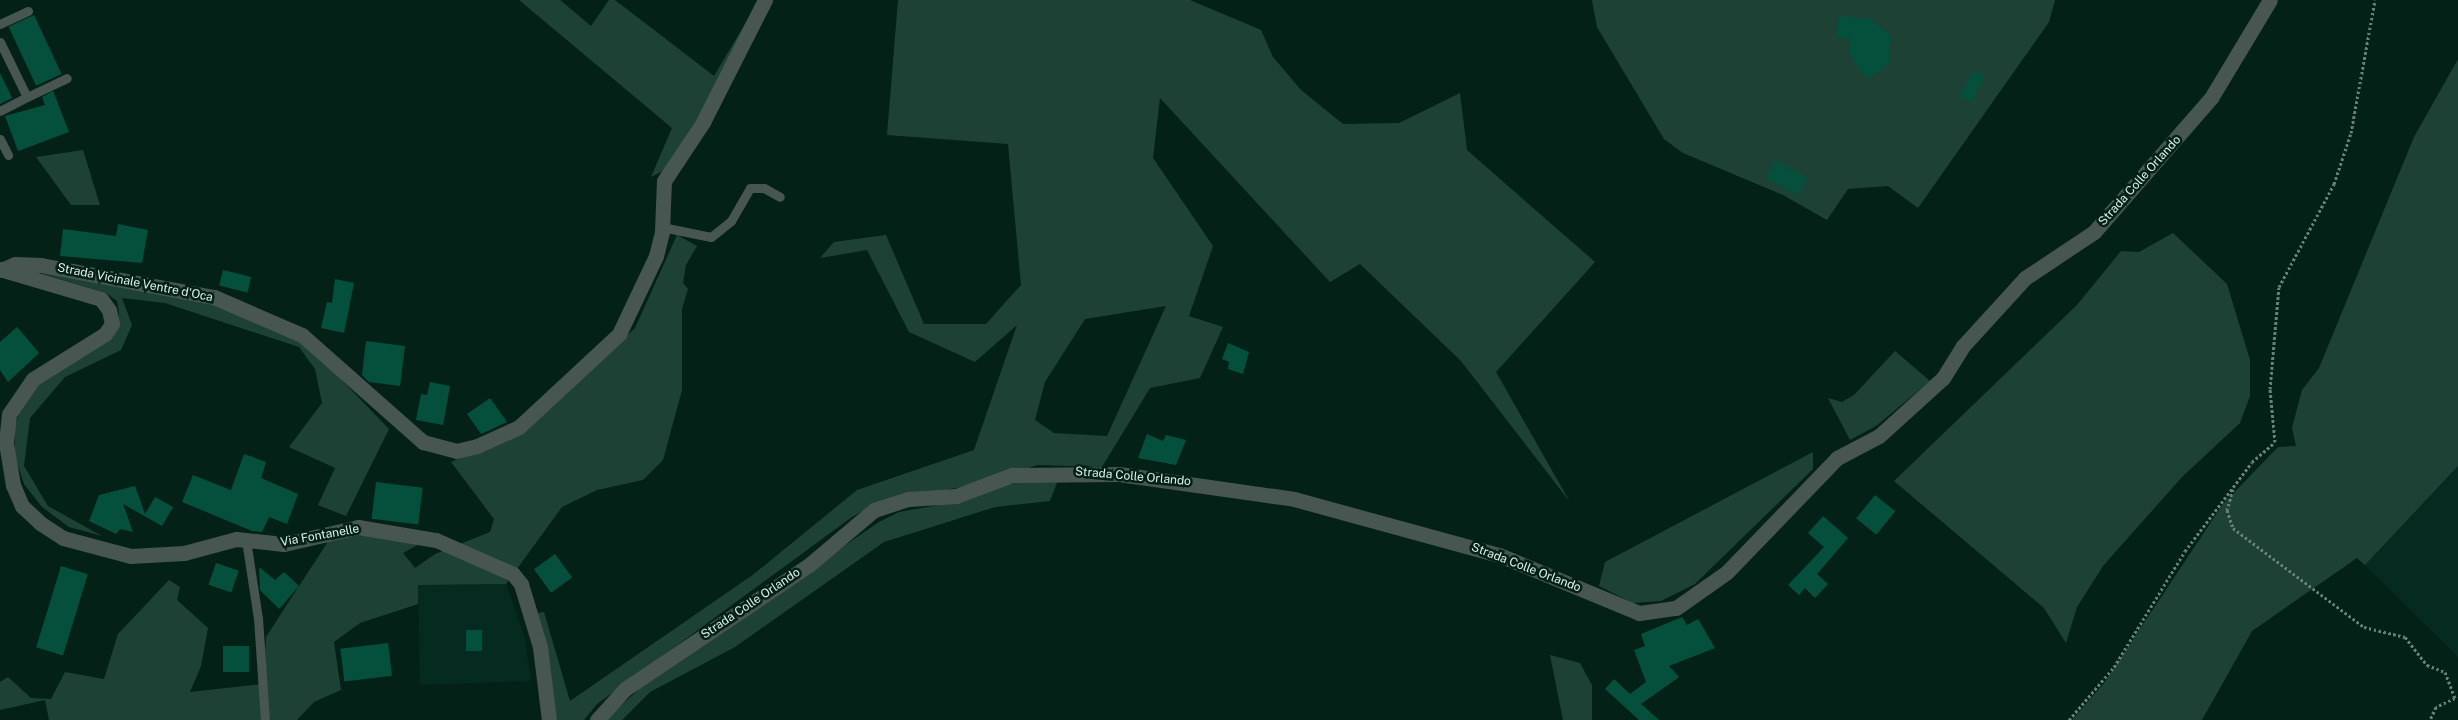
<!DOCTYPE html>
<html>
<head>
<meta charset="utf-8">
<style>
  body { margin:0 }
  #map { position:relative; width:2458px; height:720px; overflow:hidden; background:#042118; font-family:"Public Sans",sans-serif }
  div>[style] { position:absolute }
  .built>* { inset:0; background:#052b20 }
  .green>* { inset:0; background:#1d4235 }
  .building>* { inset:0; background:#04503c; transform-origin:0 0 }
  .path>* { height:3px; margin-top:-1.5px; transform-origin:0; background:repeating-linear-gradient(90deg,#678178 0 2.5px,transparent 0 5px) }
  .service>* { height:9px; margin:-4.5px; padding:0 4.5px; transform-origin:4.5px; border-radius:4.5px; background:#475650 }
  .minor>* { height:15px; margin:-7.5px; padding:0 7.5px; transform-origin:7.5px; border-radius:7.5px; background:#475650 }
  .tertiary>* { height:15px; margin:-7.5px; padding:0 7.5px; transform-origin:7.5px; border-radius:7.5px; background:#475650 }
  span { translate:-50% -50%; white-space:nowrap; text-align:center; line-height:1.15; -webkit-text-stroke:5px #042118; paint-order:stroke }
  .street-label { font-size:12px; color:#dcf1e8 }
</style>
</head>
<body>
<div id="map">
  <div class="built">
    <i style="clip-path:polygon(2458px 466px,2458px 657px,2365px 565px)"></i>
    <i style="clip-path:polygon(506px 584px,525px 638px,531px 681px,420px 685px,418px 585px)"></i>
  </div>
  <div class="green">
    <i style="clip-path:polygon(519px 0,560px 0,591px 26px,609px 0,615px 0,714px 76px,755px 7px,713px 94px,663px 171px,651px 177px,672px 128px)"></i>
    <i style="clip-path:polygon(evenodd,898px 0,1190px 0,1261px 30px,1273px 57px,1301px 90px,1343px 124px,1399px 123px,1460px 93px,1467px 150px,1595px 262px,1496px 372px,1570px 502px,1461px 361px,1360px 264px,1330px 282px,1160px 98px,1153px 158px,1213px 246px,1189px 316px,1223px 327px,1200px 378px,1150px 388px,1102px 467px,1038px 465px,961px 487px,881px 501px,852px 517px,597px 704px,584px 720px,553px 720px,537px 613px,544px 612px,570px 701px,754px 574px,857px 490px,974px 450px,1017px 325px,975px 362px,909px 332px,867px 250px,820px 258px,834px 242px,886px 235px,924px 324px,986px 324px,1021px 285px,1008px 144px,887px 135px,898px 0,1166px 306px,1107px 436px,1054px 433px,1035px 420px,1045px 382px,1085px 319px,1166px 306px)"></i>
    <i style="clip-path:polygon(1592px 0,2055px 0,2049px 22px,1918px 208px,1888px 186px,1848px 189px,1827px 220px,1783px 195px,1683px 153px,1664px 139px,1597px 27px)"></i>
    <i style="clip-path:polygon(2458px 59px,2458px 466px,2365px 565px,2357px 558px,2252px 631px,2202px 720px,2072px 720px,2104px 683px,2223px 504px,2278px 447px,2296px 446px,2292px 428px,2302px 390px,2319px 368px,2414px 137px)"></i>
    <i style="clip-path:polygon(83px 150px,100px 205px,71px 205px,36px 157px)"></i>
    <i style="clip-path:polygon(2173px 233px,2227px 284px,2250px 360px,2250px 396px,2240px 423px,2182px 477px,2103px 566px,2077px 607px,2066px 643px,2044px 608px,1894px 481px,2077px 305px,2121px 251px,2139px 252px)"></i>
    <i style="clip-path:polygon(677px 235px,697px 246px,686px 265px,683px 283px,688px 289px,682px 309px,682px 390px,663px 460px,643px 480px,597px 490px,562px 507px,506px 584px,418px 585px,418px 604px,360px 623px,334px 642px,341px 690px,314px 702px,297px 720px,49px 720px,45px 700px,0 710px,0 682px,8px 677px,31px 698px,51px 699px,65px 672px,104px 679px,118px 634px,169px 580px,180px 587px,177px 600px,208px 628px,201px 666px,190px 692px,264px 684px,266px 637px,329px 540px,352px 533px,423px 542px,403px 553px,415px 568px,435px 554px,490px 532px,494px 519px,451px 462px,530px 427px,635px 328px)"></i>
    <i style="clip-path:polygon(34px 271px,218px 303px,305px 342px,389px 429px,346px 516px,318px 505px,335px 468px,289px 447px,322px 403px,315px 369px,299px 347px,165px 303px,122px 298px,132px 325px,121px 350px,65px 377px,30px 418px,24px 466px,48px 506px,102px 536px,69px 527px,42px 507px,24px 484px,15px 456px,15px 425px,22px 404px,38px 382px,116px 327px,119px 313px,117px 301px,106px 293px)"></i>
    <i style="clip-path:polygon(1895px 351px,1930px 381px,1876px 426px,1850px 440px,1828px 398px,1842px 402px,1854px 395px)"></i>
    <i style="clip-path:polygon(1813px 452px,1813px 469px,1695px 584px,1661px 601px,1633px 603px,1599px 586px,1605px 562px)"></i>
    <i style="clip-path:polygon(1059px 477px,1050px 501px,995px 507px,884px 542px,735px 647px,650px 692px,622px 720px,605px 720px,646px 683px,879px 522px,899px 512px,967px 500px,1003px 485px)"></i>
    <i style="clip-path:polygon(1550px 655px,1580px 663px,1592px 685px,1592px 720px,1563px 720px)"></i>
  </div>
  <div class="building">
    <i style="left:34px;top:15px;width:65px;height:28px;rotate:65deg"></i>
    <i style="clip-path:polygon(1839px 16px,1870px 19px,1891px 36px,1889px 63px,1879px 72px,1866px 79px,1856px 65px,1849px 52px,1850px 39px,1835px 37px)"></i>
    <i style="left:1973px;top:70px;width:13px;height:30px;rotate:27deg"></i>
    <i style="clip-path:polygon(0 73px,12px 98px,0 104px)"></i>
    <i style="clip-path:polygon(53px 91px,69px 132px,18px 151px,5px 116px,45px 105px,42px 97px)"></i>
    <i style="left:1775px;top:160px;width:37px;height:20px;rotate:29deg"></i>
    <i style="clip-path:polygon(118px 224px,148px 230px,142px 263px,60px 256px,63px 229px,116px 236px)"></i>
    <i style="left:223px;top:270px;width:29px;height:16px;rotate:14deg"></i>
    <i style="clip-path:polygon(335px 279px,354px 283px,344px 333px,321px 328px,327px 302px,332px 303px)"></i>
    <i style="clip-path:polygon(17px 327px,39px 353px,8px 382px,0 370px,0 342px)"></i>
    <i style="clip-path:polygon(366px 341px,405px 346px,400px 386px,369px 382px,362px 375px)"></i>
    <i style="clip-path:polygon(1228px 343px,1249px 352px,1243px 374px,1228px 369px,1229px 362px,1222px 359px)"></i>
    <i style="clip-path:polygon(430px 382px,450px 386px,443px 425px,416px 420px,421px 394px,427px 395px)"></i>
    <i style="clip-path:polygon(490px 398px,507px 422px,481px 434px,467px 414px)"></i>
    <i style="clip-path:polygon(1147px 434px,1163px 441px,1166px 435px,1186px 440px,1176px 465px,1138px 458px)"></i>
    <i style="clip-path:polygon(244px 454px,266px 462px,261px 478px,298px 494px,287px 524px,269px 517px,262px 532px,252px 531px,182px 502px,193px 475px,231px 490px)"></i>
    <i style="left:376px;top:482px;width:47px;height:37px;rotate:7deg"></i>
    <i style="clip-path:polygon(135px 486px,145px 514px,155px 497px,173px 507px,162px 526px,123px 504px,133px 532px,120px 529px,116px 534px,89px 521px,99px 495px)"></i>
    <i style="left:1875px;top:495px;width:26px;height:30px;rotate:39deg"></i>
    <i style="clip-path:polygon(1823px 516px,1848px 538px,1817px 574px,1828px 584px,1815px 598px,1805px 588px,1799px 595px,1788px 585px,1824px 547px,1808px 533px)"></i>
    <i style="left:555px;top:554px;width:29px;height:26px;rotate:54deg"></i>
    <i style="left:216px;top:563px;width:24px;height:23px;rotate:19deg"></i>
    <i style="left:61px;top:566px;width:28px;height:85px;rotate:17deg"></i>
    <i style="clip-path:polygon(259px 567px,275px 580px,284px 572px,299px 586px,279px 609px,260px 590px)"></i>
    <i style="clip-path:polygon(1682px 617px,1687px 625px,1698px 619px,1715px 648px,1669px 666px,1679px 677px,1641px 704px,1659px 720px,1639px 720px,1605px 689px,1614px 679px,1630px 694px,1646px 682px,1634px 650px,1645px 646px,1641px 634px)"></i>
    <i style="left:466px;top:630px;width:16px;height:21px"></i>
    <i style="left:388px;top:643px;width:33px;height:48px;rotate:83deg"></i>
    <i style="left:223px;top:646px;width:26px;height:26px"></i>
  </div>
  <div class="path">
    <i style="left:2233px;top:489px;width:22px;rotate:106deg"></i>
    <i style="left:2227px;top:510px;width:19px;rotate:72deg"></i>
    <i style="left:2233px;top:528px;width:164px;rotate:37.1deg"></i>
    <i style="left:2364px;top:627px;width:42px;rotate:13.7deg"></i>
    <i style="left:2405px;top:637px;width:36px;rotate:52deg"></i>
    <i style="left:2427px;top:665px;width:19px;rotate:21deg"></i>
    <i style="left:2445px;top:672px;width:28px;rotate:69deg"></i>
    <i style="left:2455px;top:698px;width:21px;rotate:155deg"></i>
    <i style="left:2436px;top:707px;width:14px;rotate:115deg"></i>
    <i style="left:2069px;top:720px;width:70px;rotate:-49.7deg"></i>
    <i style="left:2114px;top:667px;width:136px;rotate:-58.5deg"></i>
    <i style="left:2185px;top:551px;width:111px;rotate:-53deg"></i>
    <i style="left:2252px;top:462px;width:30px;rotate:-41deg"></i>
    <i style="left:2275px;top:442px;width:53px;rotate:-95.4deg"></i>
    <i style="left:2270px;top:389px;width:102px;rotate:-85deg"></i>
    <i style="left:2279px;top:287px;width:117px;rotate:-61.9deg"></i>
    <i style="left:2334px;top:184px;width:54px;rotate:-71.6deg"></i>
    <i style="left:2351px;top:133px;width:135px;rotate:-79.8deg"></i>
  </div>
  <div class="service">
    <i style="left:0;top:24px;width:31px;rotate:-25deg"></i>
    <i style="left:0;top:42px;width:61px;rotate:63.9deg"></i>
    <i style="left:27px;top:97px;width:30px;rotate:153deg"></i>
    <i style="left:27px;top:97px;width:44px;rotate:-25.4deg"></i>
    <i style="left:0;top:139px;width:18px;rotate:63deg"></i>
    <i style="left:662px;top:227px;width:50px;rotate:11.5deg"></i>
    <i style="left:711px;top:237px;width:26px;rotate:-39deg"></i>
    <i style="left:731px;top:221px;width:38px;rotate:-60deg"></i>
    <i style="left:750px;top:188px;width:14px"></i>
    <i style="left:764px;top:188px;width:18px;rotate:29deg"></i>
    <i style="left:246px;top:540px;width:79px;rotate:81.3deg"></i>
    <i style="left:258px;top:618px;width:102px;rotate:86.1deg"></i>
  </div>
  <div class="minor">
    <i style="left:1px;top:270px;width:15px;rotate:-23deg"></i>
    <i style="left:15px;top:264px;width:26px;rotate:2deg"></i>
    <i style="left:41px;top:265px;width:176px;rotate:10.5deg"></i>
    <i style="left:214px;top:297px;width:96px;rotate:23.4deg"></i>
    <i style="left:302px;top:335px;width:162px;rotate:41.5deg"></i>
    <i style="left:423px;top:442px;width:34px;rotate:15deg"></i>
    <i style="left:456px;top:451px;width:22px;rotate:-13deg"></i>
    <i style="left:477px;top:446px;width:46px;rotate:-24.3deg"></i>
    <i style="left:519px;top:427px;width:137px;rotate:-42.9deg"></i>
    <i style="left:619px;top:334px;width:86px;rotate:-64.6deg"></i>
    <i style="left:656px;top:256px;width:25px;rotate:-76deg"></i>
    <i style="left:662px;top:232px;width:51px;rotate:-87.8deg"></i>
    <i style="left:664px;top:181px;width:71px;rotate:-56.5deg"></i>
    <i style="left:703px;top:122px;width:137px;rotate:-63.1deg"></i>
  </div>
  <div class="tertiary">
    <i style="left:0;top:269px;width:105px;rotate:16.5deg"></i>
    <i style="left:101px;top:299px;width:14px;rotate:54deg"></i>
    <i style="left:109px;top:310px;width:14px;rotate:78deg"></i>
    <i style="left:112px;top:324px;width:12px;rotate:125deg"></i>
    <i style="left:105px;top:334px;width:85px;rotate:148deg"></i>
    <i style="left:33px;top:379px;width:42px;rotate:124.4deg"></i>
    <i style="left:9px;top:414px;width:29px;rotate:96deg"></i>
    <i style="left:6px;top:443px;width:43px;rotate:80.5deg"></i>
    <i style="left:13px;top:485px;width:23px;rotate:67deg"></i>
    <i style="left:22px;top:506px;width:25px;rotate:43deg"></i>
    <i style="left:40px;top:523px;width:27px;rotate:33deg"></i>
    <i style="left:63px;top:538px;width:70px;rotate:14.8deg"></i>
    <i style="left:131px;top:556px;width:53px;rotate:-3.2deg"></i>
    <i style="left:184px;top:553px;width:54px;rotate:-15.1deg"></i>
    <i style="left:236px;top:539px;width:48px;rotate:5.9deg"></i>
    <i style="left:284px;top:544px;width:76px;rotate:-12.9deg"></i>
    <i style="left:358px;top:527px;width:79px;rotate:9.5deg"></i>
    <i style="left:436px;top:540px;width:84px;rotate:23.8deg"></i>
    <i style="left:513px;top:574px;width:13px;rotate:51deg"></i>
    <i style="left:521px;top:584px;width:66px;rotate:73.2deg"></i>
    <i style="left:540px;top:647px;width:74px;rotate:83deg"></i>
    <i style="left:597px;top:720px;width:42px;rotate:-47.9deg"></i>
    <i style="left:625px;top:689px;width:222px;rotate:-34deg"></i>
    <i style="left:809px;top:565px;width:85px;rotate:-40.2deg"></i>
    <i style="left:874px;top:510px;width:36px;rotate:-18deg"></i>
    <i style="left:908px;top:499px;width:48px;rotate:-3.6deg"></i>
    <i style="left:956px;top:496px;width:60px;rotate:-20.6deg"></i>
    <i style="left:1012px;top:475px;width:107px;rotate:-0.5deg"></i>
    <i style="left:1119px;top:474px;width:177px;rotate:8.1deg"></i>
    <i style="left:1294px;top:499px;width:213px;rotate:15.3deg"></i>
    <i style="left:1499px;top:555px;width:152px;rotate:22.5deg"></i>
    <i style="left:1639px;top:613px;width:37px;rotate:-8deg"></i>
    <i style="left:1676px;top:608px;width:62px;rotate:-35.2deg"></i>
    <i style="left:1727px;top:572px;width:158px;rotate:-46deg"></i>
    <i style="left:1837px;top:458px;width:47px;rotate:-27.6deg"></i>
    <i style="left:1879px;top:436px;width:86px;rotate:-42.2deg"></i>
    <i style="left:1943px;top:378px;width:38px;rotate:-58deg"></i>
    <i style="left:1963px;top:346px;width:92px;rotate:-47.6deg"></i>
    <i style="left:2025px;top:278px;width:83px;rotate:-33.7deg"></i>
    <i style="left:2094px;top:232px;width:178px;rotate:-48.9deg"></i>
    <i style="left:2211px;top:98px;width:114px;rotate:-59deg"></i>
  </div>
  <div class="street-label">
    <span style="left:2140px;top:181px;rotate:-48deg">Strada Colle Orlando</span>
    <span style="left:135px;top:283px;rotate:11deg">Strada Vicinale Ventre d'Oca</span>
    <span style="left:1133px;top:477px;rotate:5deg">Strada Colle Orlando</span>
    <span style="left:320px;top:536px;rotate:-10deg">Via Fontanelle</span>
    <span style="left:1526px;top:568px;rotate:21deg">Strada Colle Orlando</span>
    <span style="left:751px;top:604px;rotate:-34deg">Strada Colle Orlando</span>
  </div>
</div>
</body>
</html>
